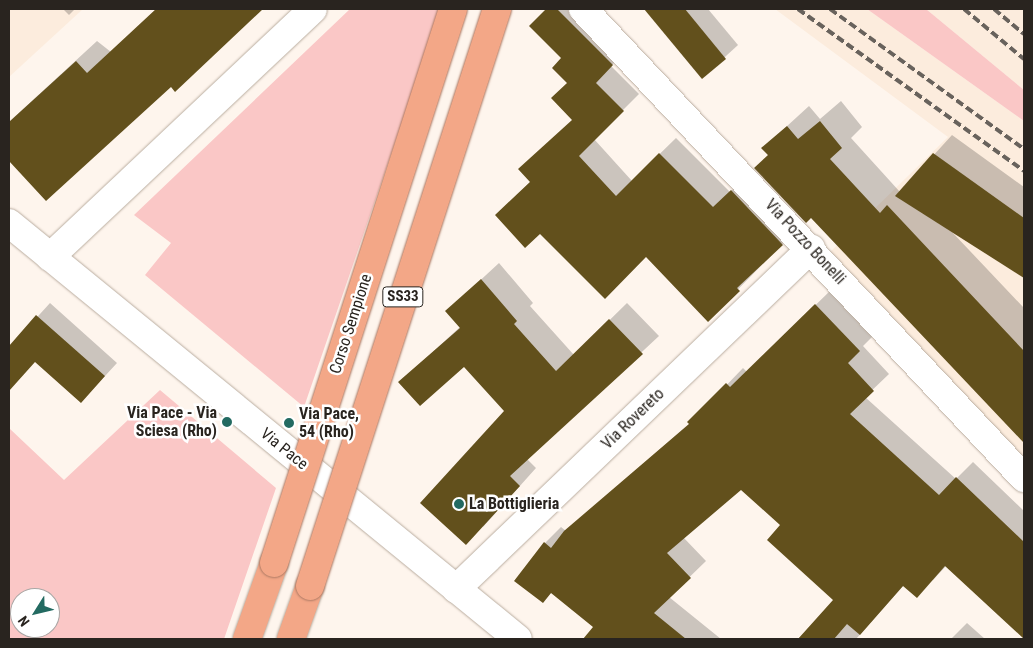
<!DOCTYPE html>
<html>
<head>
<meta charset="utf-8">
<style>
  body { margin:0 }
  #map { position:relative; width:1033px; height:648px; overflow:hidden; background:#fef5ed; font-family:"Roboto Condensed",sans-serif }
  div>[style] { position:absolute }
  .built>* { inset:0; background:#fcecdd }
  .green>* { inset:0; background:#fac7c6 }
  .shadow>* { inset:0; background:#0003 }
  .building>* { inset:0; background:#62501c }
  .roads { filter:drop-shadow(0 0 1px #baada0) drop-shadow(0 0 1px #baada0) }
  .minor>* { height:28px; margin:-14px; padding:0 14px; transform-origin:14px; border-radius:14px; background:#fff }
  .highway>* { height:28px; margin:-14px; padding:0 14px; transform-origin:14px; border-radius:14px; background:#f3a787 }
  .rail>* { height:4px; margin-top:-2px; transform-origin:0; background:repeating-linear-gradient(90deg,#68625c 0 8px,transparent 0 12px) }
  .bridges { filter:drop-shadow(0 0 1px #ac7963) drop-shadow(0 0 1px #ac7963) }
  .highway-bridge>* { height:28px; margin:-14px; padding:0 14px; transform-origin:14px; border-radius:14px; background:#f3a787 }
  .dots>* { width:14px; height:14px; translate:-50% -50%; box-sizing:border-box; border:2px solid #fff; border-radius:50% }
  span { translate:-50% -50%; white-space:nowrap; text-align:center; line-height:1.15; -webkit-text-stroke:5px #fff; paint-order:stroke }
  .shield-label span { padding:1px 4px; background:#fff; border:1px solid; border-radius:4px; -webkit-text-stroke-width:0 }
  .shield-label { font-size:15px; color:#29241f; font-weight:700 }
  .street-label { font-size:16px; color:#29241f }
  .poi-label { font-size:16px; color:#29241f; font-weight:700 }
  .right { translate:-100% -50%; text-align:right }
  .left { translate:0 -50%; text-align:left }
  .frame { position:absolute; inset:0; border:10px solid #29241f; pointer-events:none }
  .north { position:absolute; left:10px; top:588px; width:50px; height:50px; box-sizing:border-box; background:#fff; border:1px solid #a9a7a5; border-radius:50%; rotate:234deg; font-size:14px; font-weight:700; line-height:20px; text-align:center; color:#29241f }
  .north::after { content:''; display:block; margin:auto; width:18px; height:22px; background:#236a61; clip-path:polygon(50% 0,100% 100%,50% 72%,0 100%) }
</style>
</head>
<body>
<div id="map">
  <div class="built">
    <i style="clip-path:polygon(9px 9px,83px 9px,9px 77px)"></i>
    <i style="clip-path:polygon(775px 9px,867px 9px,1024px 121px,1024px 463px,827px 255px,948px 137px)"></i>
    <i style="clip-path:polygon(926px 9px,1024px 9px,1024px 90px)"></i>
  </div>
  <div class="green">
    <i style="clip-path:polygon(350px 9px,441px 9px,304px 407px,145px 275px,171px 243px,134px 215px)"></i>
    <i style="clip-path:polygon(867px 9px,926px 9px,1024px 90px,1024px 121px)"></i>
    <i style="clip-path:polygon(evenodd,160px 390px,276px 488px,224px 639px,9px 639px,9px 428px,64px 480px,160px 390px,20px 598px,50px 598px,50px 628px,20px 628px,20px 598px)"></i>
  </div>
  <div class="shadow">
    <i style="clip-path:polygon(63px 9px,75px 9px,69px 15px)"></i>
    <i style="clip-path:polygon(156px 9px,261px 9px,175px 90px,171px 86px,46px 199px,9px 159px,9px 122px,97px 41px,111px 52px)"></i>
    <i style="clip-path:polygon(548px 9px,589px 9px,628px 48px,611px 66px,639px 94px,594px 139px,632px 181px,676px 138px,730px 192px,748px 175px,798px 228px,708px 320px,646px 256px,540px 232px,496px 215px,531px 181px,573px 119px,563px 58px,531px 26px)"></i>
    <i style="clip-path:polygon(645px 9px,708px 9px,738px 45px,702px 78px)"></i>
    <i style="clip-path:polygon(841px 101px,862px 127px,851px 138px,900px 192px,952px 135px,1024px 187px,1024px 277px,952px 232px,1024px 308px,1024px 441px,811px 216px,763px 148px,809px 106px,820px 119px)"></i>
    <i style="clip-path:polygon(499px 263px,533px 303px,530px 306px,574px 355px,627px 303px,659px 336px,527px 459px,536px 468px,483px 527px,506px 411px,464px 365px,400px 382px,460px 327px,447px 311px)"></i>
    <i style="clip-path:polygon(832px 289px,875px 334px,863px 346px,889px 374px,865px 397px,956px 479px,973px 462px,1024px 511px,1024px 638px,946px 566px,933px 580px,904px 585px,856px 639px,798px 639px,835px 600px,782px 525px,741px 488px,683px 537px,706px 561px,669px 597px,721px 639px,589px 639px,586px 637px,595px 627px,552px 592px,543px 601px,545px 543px,561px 527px,566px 531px,690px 423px,743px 368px,747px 372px)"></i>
    <i style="clip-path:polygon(50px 303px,117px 363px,81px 402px,35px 361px,22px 374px,9px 362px,9px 348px)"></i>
    <i style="clip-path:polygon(967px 623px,985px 639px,951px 639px)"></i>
  </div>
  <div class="building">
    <i style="clip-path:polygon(156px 9px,263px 9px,175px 92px,171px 87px,46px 201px,9px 161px,9px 122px,76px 61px,87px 73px)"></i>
    <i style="clip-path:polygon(546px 9px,557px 9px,613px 65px,596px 83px,624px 111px,579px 156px,616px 196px,659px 153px,713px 207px,731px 190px,783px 245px,737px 288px,740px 291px,708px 322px,646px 257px,605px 299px,540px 234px,525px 248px,495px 215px,530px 182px,518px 169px,572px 120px,551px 98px,567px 83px,552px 68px,561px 58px,529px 26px)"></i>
    <i style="clip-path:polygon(644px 9px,685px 9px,726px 59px,702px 79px)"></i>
    <i style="clip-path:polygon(820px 121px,842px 148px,830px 159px,880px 213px,887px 205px,1024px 351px,1024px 443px,811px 218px,806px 223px,754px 168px,768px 155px,761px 148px,787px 126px,798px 139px)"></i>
    <i style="clip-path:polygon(933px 153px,1024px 218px,1024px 278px,895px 196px)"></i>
    <i style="clip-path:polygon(481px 279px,517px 321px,514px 324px,556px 371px,609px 319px,643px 354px,510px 476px,520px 486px,466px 545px,420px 503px,504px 411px,464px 367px,420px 406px,398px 382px,460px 328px,445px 311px)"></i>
    <i style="clip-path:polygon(815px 304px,860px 351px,848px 363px,874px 391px,850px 414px,939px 495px,956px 477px,1024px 542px,1024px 639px,945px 566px,917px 598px,903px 586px,860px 635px,847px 624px,834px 639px,798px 639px,833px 600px,767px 540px,780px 525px,741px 490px,667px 553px,691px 578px,654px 613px,686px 639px,583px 639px,593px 627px,551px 593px,543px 603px,514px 581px,544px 542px,551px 548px,564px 531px,689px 424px,687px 422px,726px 383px,730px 387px)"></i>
    <i style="clip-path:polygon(36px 315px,105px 376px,81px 403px,35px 362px,9px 391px,9px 346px)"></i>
  </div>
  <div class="roads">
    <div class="minor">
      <i style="left:583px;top:9px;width:644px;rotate:46.76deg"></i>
      <i style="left:9px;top:223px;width:657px;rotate:39.26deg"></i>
      <i style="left:50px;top:257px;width:361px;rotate:-43.3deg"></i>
      <i style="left:456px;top:589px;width:492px;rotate:-43.8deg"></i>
    </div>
    <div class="highway">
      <i style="left:247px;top:639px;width:81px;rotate:-70.4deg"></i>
      <i style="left:291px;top:639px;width:56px;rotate:-70.3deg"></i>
    </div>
  </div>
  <div class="rail">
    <i style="left:798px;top:9px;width:278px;rotate:35.6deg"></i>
    <i style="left:830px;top:9px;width:239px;rotate:35.8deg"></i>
    <i style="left:964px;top:9px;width:78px;rotate:39.8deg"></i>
    <i style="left:994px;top:9px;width:39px;rotate:40deg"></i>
  </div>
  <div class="bridges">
    <div class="highway-bridge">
      <i style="left:274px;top:563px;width:582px;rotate:-72.09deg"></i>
      <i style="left:310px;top:586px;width:607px;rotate:-72.04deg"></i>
    </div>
  </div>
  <div class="dots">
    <i style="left:227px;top:422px;background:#236a61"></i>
    <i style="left:289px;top:423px;background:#236a61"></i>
    <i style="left:459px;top:504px;background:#236a61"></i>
  </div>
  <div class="shield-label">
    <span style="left:403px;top:297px">SS33</span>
  </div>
  <div class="street-label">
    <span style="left:805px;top:242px;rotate:47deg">Via Pozzo Bonelli</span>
    <span style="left:351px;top:324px;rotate:-72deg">Corso Sempione</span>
    <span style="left:633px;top:419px;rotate:-44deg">Via Rovereto</span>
    <span style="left:284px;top:449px;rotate:39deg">Via Pace</span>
  </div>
  <div class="poi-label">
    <span class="right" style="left:217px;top:422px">Via Pace - Via<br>Sciesa (Rho)</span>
    <span class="left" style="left:299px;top:423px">Via Pace,<br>54 (Rho)</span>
    <span class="left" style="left:469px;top:504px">La Bottiglieria</span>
  </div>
  <div class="frame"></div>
  <div class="north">N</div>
</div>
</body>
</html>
